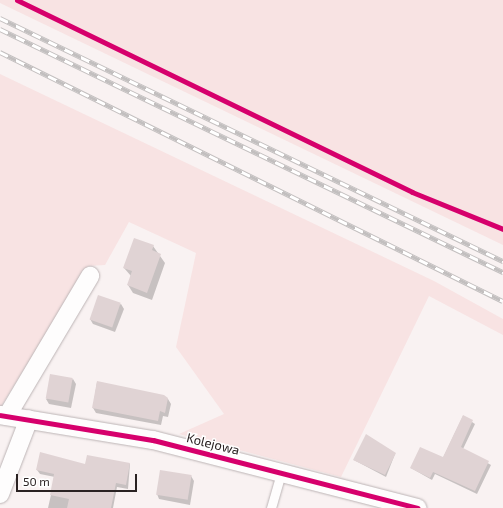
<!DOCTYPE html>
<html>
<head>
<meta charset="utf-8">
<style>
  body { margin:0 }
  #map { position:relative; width:503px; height:508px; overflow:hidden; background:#f9f2f2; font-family:"Exo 2",sans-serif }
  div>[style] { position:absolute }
  .green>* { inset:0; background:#f8e3e3 }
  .shadow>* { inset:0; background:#0003 }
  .building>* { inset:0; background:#e0d3d4; transform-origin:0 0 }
  .roads { filter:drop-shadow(0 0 1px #bcb4b5) drop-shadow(0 0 1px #bcb4b5) }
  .service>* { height:9px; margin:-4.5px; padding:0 4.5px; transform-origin:4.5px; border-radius:4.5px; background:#fefdfd }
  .minor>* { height:18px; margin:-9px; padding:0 9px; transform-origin:9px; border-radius:9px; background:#fefdfd }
  .rail>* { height:4.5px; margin-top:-2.25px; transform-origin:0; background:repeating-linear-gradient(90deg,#fff 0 9px,#c2bfbf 0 18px); box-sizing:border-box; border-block:1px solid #c2bfbf }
  .cycleway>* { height:5px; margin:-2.5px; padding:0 2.5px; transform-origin:2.5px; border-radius:2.5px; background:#d6006c }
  span { translate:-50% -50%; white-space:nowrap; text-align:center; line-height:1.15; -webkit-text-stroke:3px #fff; paint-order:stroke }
  .street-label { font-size:13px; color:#2a2222 }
  .scale { position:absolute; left:16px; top:474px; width:121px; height:18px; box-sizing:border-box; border:2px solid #2a2222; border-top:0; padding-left:5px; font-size:12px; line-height:14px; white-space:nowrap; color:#2a2222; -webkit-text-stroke:3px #fff; paint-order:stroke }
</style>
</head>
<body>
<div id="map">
  <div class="green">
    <i style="clip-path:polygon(0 0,503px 0,503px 245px,0 3px)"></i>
    <i style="clip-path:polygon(0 74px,434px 281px,503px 319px,503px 335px,429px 296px,341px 477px,179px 434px,224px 414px,176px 347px,196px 253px,129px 222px,105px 265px,88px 266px,0 408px)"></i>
  </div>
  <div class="shadow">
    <i style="clip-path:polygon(153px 246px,165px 263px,152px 300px,133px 293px,128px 285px,131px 276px,124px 268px)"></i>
    <i style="clip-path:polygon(121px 304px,124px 309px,115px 332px,93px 324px,90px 319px)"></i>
    <i style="clip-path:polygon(73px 379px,76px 384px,71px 408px,49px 404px,46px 399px)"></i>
    <i style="clip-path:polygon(97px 382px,168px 399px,171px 404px,168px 417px,163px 416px,161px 425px,96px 413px,93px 408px)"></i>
    <i style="clip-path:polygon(463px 416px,475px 424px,463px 449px,491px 465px,477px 494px,435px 474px,432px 480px,411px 468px,443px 458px)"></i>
    <i style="clip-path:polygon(395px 454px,386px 477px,354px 460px)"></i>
    <i style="clip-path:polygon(130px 464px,128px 489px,117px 487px,113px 508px,48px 508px,55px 477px,40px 474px,37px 470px)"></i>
    <i style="clip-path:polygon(191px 476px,194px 481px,190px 505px,159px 499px,157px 494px)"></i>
  </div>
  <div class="building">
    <i style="clip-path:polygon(134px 238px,154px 245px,152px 250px,161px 254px,147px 293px,127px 285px,132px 271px,123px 268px)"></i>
    <i style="left:98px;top:295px;width:24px;height:26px;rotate:19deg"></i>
    <i style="left:50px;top:374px;width:23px;height:25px;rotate:10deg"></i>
    <i style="clip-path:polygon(97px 381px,164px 395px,168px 398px,165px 413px,160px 411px,158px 421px,92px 408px)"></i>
    <i style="clip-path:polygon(463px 415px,473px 420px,461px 447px,489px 461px,475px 491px,433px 472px,430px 478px,410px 468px,420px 447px,443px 457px)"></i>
    <i style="clip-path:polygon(366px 434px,396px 453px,385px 475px,353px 460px)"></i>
    <i style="clip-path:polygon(40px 452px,85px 464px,87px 455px,130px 463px,126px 485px,116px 483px,111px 508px,67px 508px,69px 499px,50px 495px,54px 474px,36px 470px)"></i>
    <i style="left:160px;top:470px;width:32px;height:25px;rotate:9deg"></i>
  </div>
  <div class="roads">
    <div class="service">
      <i style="left:271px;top:508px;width:37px;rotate:-74deg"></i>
    </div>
    <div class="minor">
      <i style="left:0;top:415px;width:155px;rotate:9.3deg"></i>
      <i style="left:153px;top:440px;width:273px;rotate:14.4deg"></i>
      <i style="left:7px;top:416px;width:163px;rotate:-59.3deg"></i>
      <i style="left:0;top:494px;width:80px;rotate:-68.9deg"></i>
    </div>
  </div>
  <div class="rail">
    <i style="left:0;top:18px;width:559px;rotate:25.79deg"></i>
    <i style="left:0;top:29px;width:559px;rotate:25.79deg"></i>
    <i style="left:0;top:52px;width:561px;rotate:26.34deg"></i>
  </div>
  <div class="cycleway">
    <i style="left:17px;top:0;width:439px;rotate:25.9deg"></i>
    <i style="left:412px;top:192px;width:98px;rotate:22.1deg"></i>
    <i style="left:0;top:415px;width:155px;rotate:9.3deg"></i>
    <i style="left:153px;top:440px;width:273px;rotate:14.4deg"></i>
  </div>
  <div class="street-label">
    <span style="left:213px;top:444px;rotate:14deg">Kolejowa</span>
  </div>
  <div class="scale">50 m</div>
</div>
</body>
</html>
